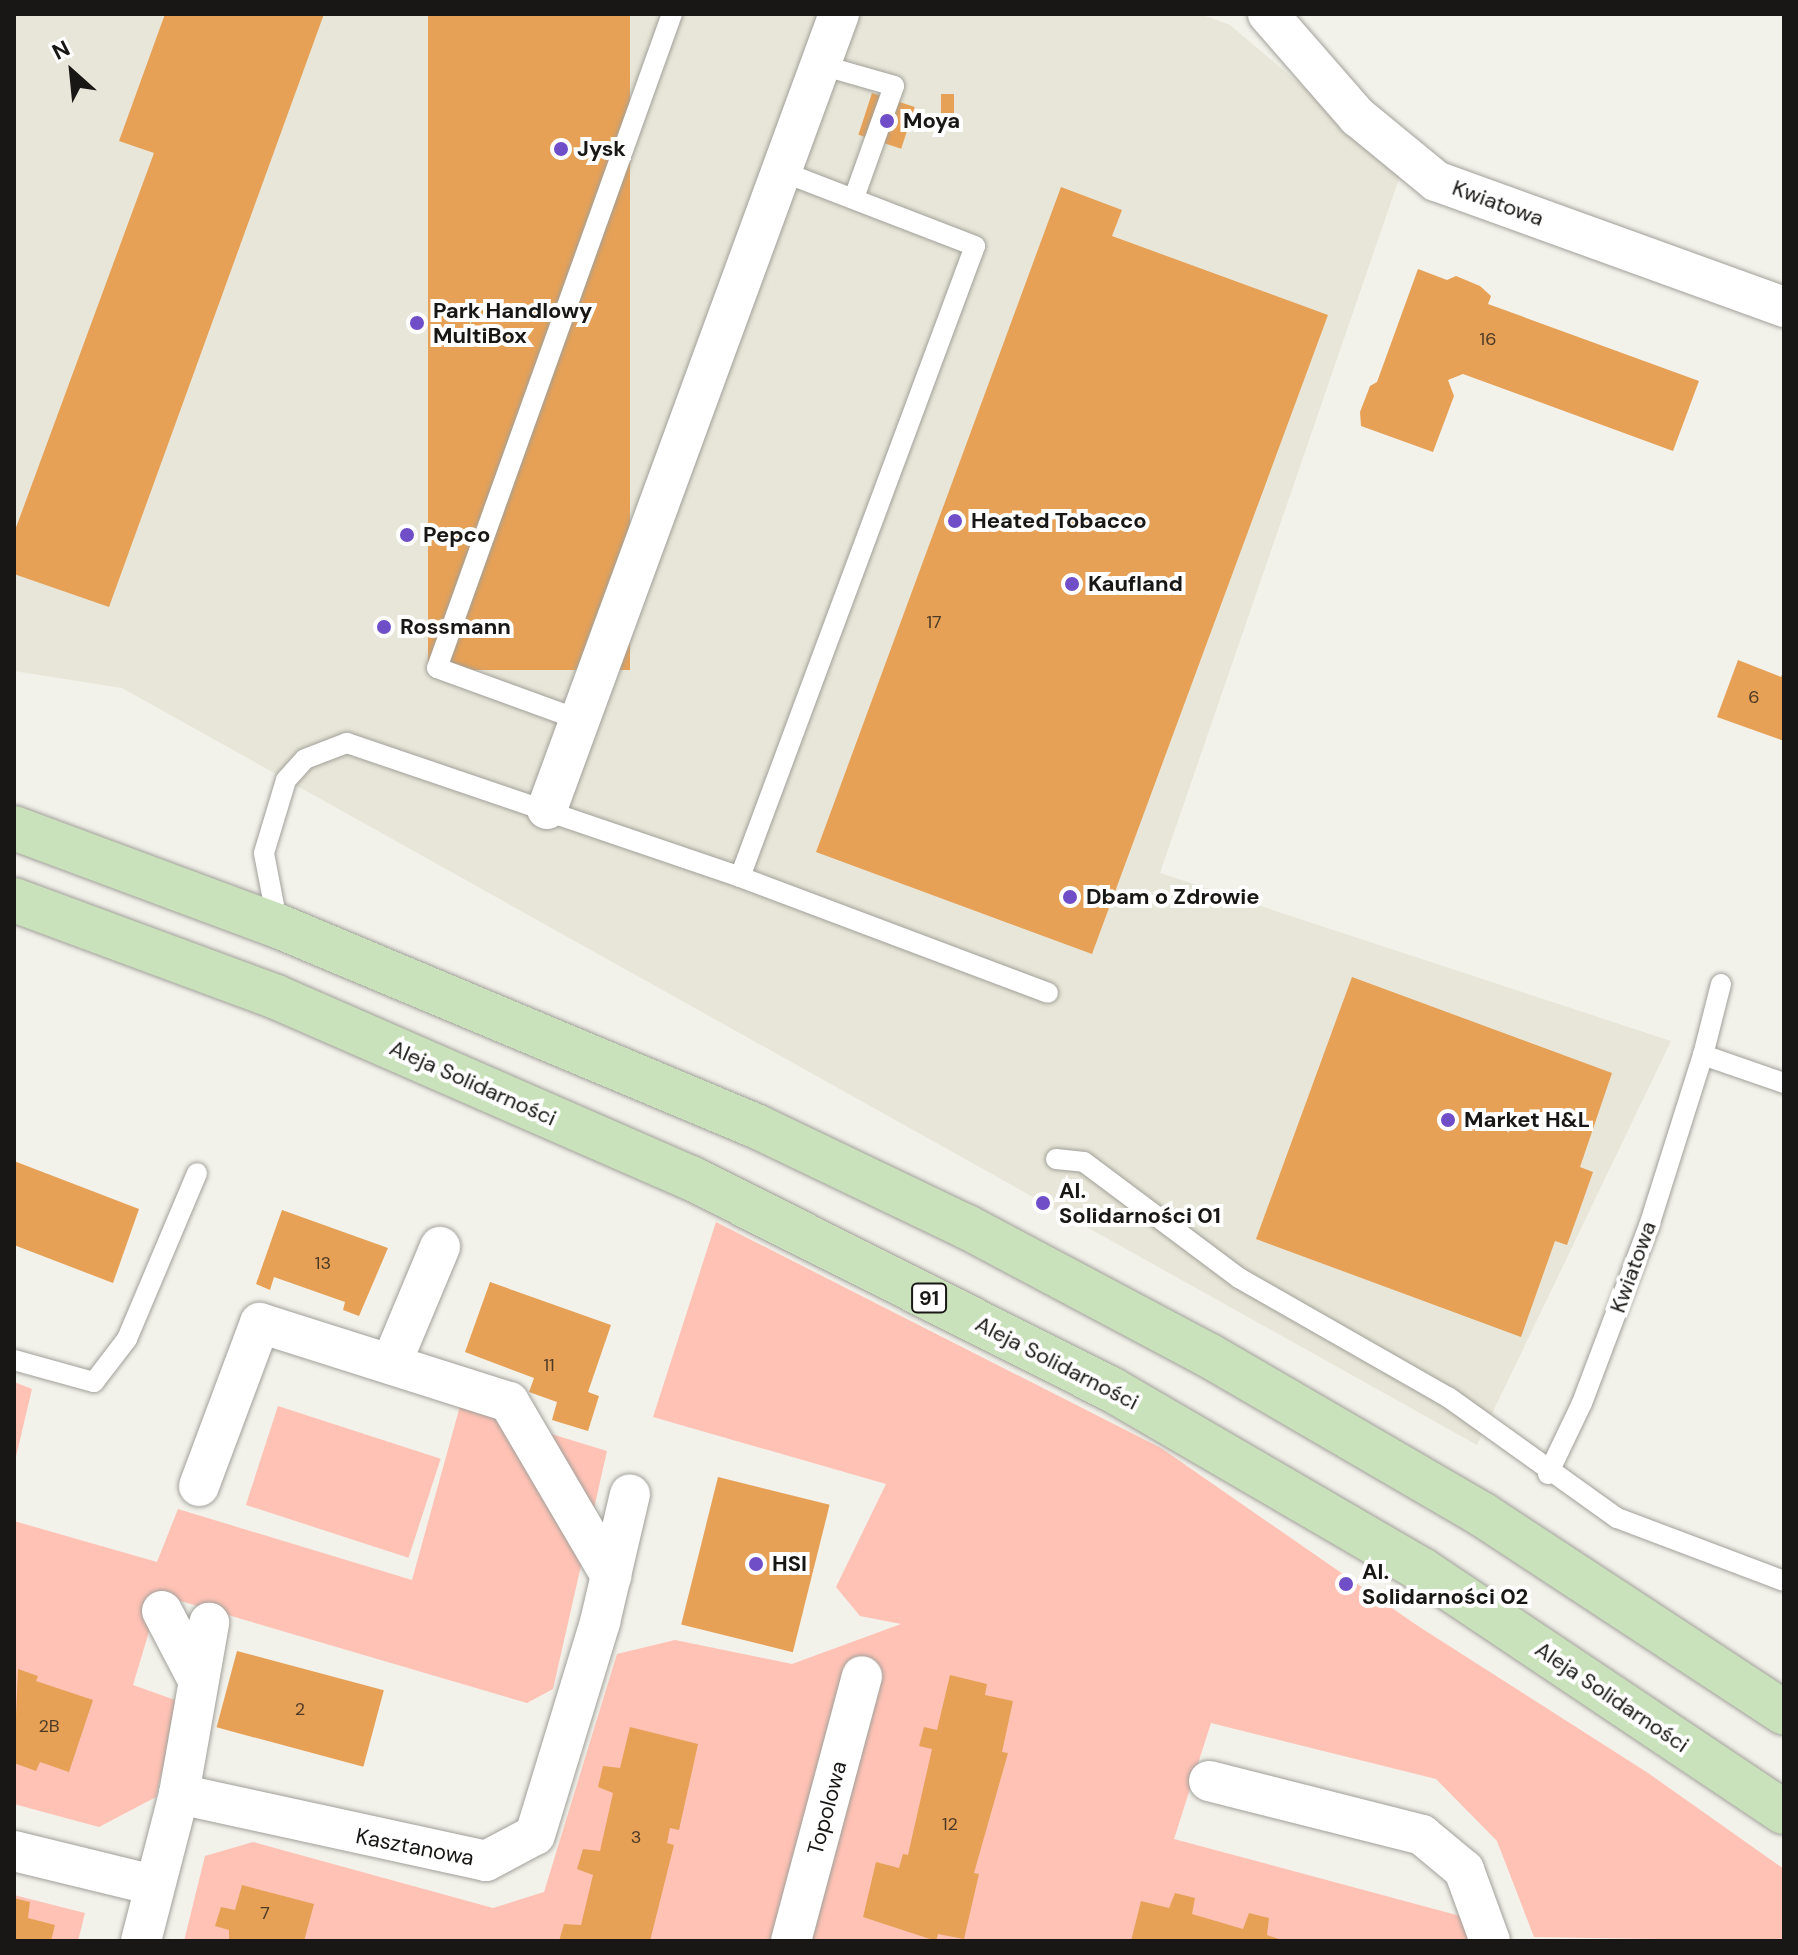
<!DOCTYPE html>
<html>
<head>
<meta charset="utf-8">
<style>
  body { margin:0 }
  #map { position:relative; width:1798px; height:1955px; overflow:hidden; background:#f2f1ea; font-family:"DM Sans",sans-serif }
  div>[style] { position:absolute }
  .built>* { inset:0; background:#e8e6d8 }
  .green>* { inset:0; background:#ffc2b5; transform-origin:0 0 }
  .building>* { inset:0; background:#e6a157; transform-origin:0 0 }
  .roads { filter:drop-shadow(0 0 2px #a1a09a) drop-shadow(0 0 2px #a1a09a) }
  .lane>* { height:20px; margin:-10px; padding:0 10px; transform-origin:10px; border-radius:10px; background:#fff }
  .street>* { height:40px; margin:-20px; padding:0 20px; transform-origin:20px; border-radius:20px; background:#fff }
  .primary>* { height:44px; margin:-22px; padding:0 22px; transform-origin:22px; border-radius:22px; background:#cae2bb }
  .dots>* { width:22px; height:22px; translate:-50% -50%; box-sizing:border-box; border:4px solid #fff; border-radius:50% }
  span { translate:-50% -50%; white-space:nowrap; text-align:center; line-height:1.15; -webkit-text-stroke:8px #fff; paint-order:stroke }
  .number-label { font-size:18px; color:#4c3a26 }
  .number-label span { -webkit-text-stroke-width:0 }
  .shield-label span { padding:2px 6px; background:#fff; border:2px solid; border-radius:6px; -webkit-text-stroke-width:0 }
  .shield-label { font-size:20px; color:#181715; font-weight:700 }
  .poi-label { font-size:22px; color:#181715; font-weight:700 }
  .left { translate:0 -50%; text-align:left }
  .street-label { font-size:22px; color:#181715 }
  .frame { position:absolute; inset:0; border:16px solid #181715; pointer-events:none }
  .north { position:absolute; left:32px; top:32px; width:80px; height:80px; -webkit-text-stroke:6px #fff; paint-order:stroke; rotate:333deg; font-size:22px; font-weight:700; line-height:32px; text-align:center; color:#181715 }
  .north::after { content:''; display:block; margin:auto; width:28px; height:36px; background:#181715; clip-path:polygon(50% 0,100% 100%,50% 72%,0 100%) }
</style>
</head>
<body>
<div id="map">
  <div class="built">
    <i style="clip-path:polygon(14px 14px,1200px 14px,1230px 25px,1402px 170px,1160px 873px,1671px 1041px,1477px 1445px,122px 688px,14px 671px)"></i>
  </div>
  <div class="green">
    <i style="clip-path:polygon(716px 1222px,1161px 1448px,1418px 1626px,1648px 1773px,1784px 1869px,1784px 1941px,1534px 1937px,1497px 1841px,1436px 1779px,1211px 1723px,1174px 1839px,1464px 1917px,1470px 1941px,184px 1941px,205px 1856px,253px 1842px,493px 1908px,544px 1892px,617px 1654px,675px 1640px,792px 1664px,901px 1624px,860px 1616px,836px 1587px,886px 1484px,653px 1417px)"></i>
    <i style="clip-path:polygon(14px 1382px,32px 1389px,14px 1465px)"></i>
    <i style="left:278px;top:1406px;width:171px;height:104px;rotate:18deg"></i>
    <i style="clip-path:polygon(460px 1406px,607px 1451px,553px 1689px,527px 1703px,160px 1595px,133px 1685px,178px 1701px,156px 1797px,99px 1827px,14px 1804px,14px 1521px,157px 1562px,178px 1509px,412px 1580px)"></i>
    <i style="clip-path:polygon(14px 1895px,85px 1913px,78px 1941px,14px 1941px)"></i>
  </div>
  <div class="building">
    <i style="clip-path:polygon(165px 14px,324px 14px,109px 607px,14px 574px,14px 533px,154px 153px,119px 141px)"></i>
    <i style="left:428px;top:14px;width:202px;height:656px"></i>
    <i style="left:872px;top:93px;width:45px;height:44px;rotate:18deg"></i>
    <i style="left:941px;top:94px;width:13px;height:28px"></i>
    <i style="clip-path:polygon(1061px 187px,1122px 210px,1112px 236px,1328px 315px,1092px 954px,816px 852px)"></i>
    <i style="clip-path:polygon(1418px 269px,1447px 280px,1456px 276px,1480px 286px,1491px 296px,1488px 304px,1699px 381px,1673px 451px,1463px 374px,1448px 380px,1454px 396px,1433px 452px,1361px 426px,1360px 412px,1370px 386px,1377px 382px)"></i>
    <i style="clip-path:polygon(1738px 660px,1781px 677px,1784px 670px,1784px 741px,1717px 717px)"></i>
    <i style="clip-path:polygon(1352px 977px,1612px 1073px,1580px 1167px,1593px 1172px,1580px 1209px,1567px 1245px,1555px 1241px,1521px 1337px,1256px 1239px)"></i>
    <i style="clip-path:polygon(14px 1161px,139px 1209px,113px 1283px,14px 1245px)"></i>
    <i style="clip-path:polygon(282px 1210px,388px 1248px,359px 1316px,343px 1310px,345px 1302px,274px 1277px,270px 1290px,256px 1284px)"></i>
    <i style="clip-path:polygon(490px 1282px,611px 1325px,588px 1392px,599px 1396px,588px 1431px,552px 1420px,557px 1402px,529px 1392px,534px 1378px,465px 1352px)"></i>
    <i style="left:718px;top:1477px;width:115px;height:152px;rotate:14deg"></i>
    <i style="left:237px;top:1651px;width:152px;height:79px;rotate:15deg"></i>
    <i style="clip-path:polygon(18px 1669px,38px 1676px,36px 1681px,93px 1700px,69px 1772px,40px 1762px,36px 1771px,14px 1763px)"></i>
    <i style="clip-path:polygon(950px 1675px,987px 1684px,985px 1695px,1013px 1701px,1002px 1752px,1008px 1753px,974px 1873px,979px 1874px,964px 1939px,938px 1934px,936px 1941px,863px 1917px,876px 1862px,899px 1868px,903px 1854px,908px 1855px,932px 1749px,919px 1746px,924px 1727px,937px 1730px)"></i>
    <i style="clip-path:polygon(630px 1727px,698px 1744px,679px 1830px,670px 1828px,667px 1843px,674px 1845px,650px 1941px,559px 1941px,564px 1924px,581px 1925px,593px 1875px,577px 1869px,583px 1849px,600px 1851px,613px 1793px,598px 1787px,603px 1766px,620px 1768px)"></i>
    <i style="clip-path:polygon(242px 1885px,314px 1904px,304px 1941px,229px 1941px,229px 1930px,215px 1926px,221px 1907px,235px 1910px)"></i>
    <i style="clip-path:polygon(1175px 1893px,1195px 1898px,1192px 1914px,1243px 1929px,1249px 1913px,1269px 1918px,1267px 1935px,1285px 1941px,1131px 1941px,1141px 1901px,1169px 1908px)"></i>
    <i style="clip-path:polygon(14px 1898px,30px 1902px,28px 1918px,55px 1925px,51px 1941px,14px 1941px)"></i>
  </div>
  <div class="roads">
    <div class="lane">
      <i style="left:821px;top:65px;width:76px;rotate:16deg"></i>
      <i style="left:894px;top:86px;width:119px;rotate:109.7deg"></i>
      <i style="left:580px;top:720px;width:152px;rotate:-160deg"></i>
      <i style="left:437px;top:668px;width:695px;rotate:-70.24deg"></i>
      <i style="left:740px;top:877px;width:329px;rotate:20.6deg"></i>
      <i style="left:278px;top:926px;width:74px;rotate:-100.9deg"></i>
      <i style="left:264px;top:853px;width:76px;rotate:-73.2deg"></i>
      <i style="left:286px;top:780px;width:28px;rotate:-48deg"></i>
      <i style="left:305px;top:759px;width:45px;rotate:-20.9deg"></i>
      <i style="left:347px;top:743px;width:415px;rotate:18.8deg"></i>
      <i style="left:740px;top:877px;width:673px;rotate:-69.57deg"></i>
      <i style="left:975px;top:246px;width:208px;rotate:-158.9deg"></i>
      <i style="left:1721px;top:984px;width:73px;rotate:104.2deg"></i>
      <i style="left:1703px;top:1055px;width:86px;rotate:19.1deg"></i>
      <i style="left:1056px;top:1159px;width:28px;rotate:6deg"></i>
      <i style="left:1084px;top:1162px;width:194px;rotate:36.8deg"></i>
      <i style="left:1239px;top:1278px;width:241px;rotate:29.7deg"></i>
      <i style="left:1448px;top:1397px;width:208px;rotate:35.6deg"></i>
      <i style="left:1617px;top:1518px;width:178px;rotate:20.7deg"></i>
      <i style="left:14px;top:1360px;width:83px;rotate:15.4deg"></i>
      <i style="left:94px;top:1382px;width:54px;rotate:-52.5deg"></i>
      <i style="left:127px;top:1339px;width:180px;rotate:-67.1deg"></i>
      <i style="left:1548px;top:1474px;width:79px;rotate:-64.4deg"></i>
      <i style="left:1582px;top:1403px;width:189px;rotate:-69.3deg"></i>
      <i style="left:1649px;top:1226px;width:179px;rotate:-72.5deg"></i>
    </div>
    <div class="street">
      <i style="left:1268px;top:14px;width:137px;rotate:48.9deg"></i>
      <i style="left:1358px;top:117px;width:101px;rotate:39.4deg"></i>
      <i style="left:1436px;top:181px;width:370px;rotate:19.9deg"></i>
      <i style="left:547px;top:809px;width:847px;rotate:-69.83deg"></i>
      <i style="left:391px;top:1364px;width:127px;rotate:-67.3deg"></i>
      <i style="left:199px;top:1486px;width:174px;rotate:-69.5deg"></i>
      <i style="left:260px;top:1323px;width:261px;rotate:17.6deg"></i>
      <i style="left:509px;top:1402px;width:202px;rotate:59.6deg"></i>
      <i style="left:162px;top:1611px;width:78px;rotate:62.4deg"></i>
      <i style="left:1209px;top:1781px;width:220px;rotate:14.2deg"></i>
      <i style="left:1422px;top:1835px;width:55px;rotate:39.8deg"></i>
      <i style="left:1464px;top:1870px;width:76px;rotate:69.9deg"></i>
      <i style="left:179px;top:1794px;width:174px;rotate:-80deg"></i>
      <i style="left:14px;top:1851px;width:144px;rotate:13.7deg"></i>
      <i style="left:141px;top:1941px;width:152px;rotate:-75.5deg"></i>
      <i style="left:179px;top:1794px;width:314px;rotate:12.3deg"></i>
      <i style="left:486px;top:1861px;width:55px;rotate:-28deg"></i>
      <i style="left:535px;top:1835px;width:223px;rotate:-73deg"></i>
      <i style="left:600px;top:1622px;width:131px;rotate:-76.8deg"></i>
      <i style="left:791px;top:1941px;width:274px;rotate:-75deg"></i>
    </div>
    <div class="primary">
      <i style="left:14px;top:828px;width:282px;rotate:20.4deg"></i>
      <i style="left:278px;top:926px;width:520px;rotate:22.72deg"></i>
      <i style="left:758px;top:1127px;width:232px;rotate:25.6deg"></i>
      <i style="left:967px;top:1227px;width:275px;rotate:28deg"></i>
      <i style="left:1210px;top:1356px;width:316px;rotate:30.2deg"></i>
      <i style="left:1483px;top:1515px;width:360px;rotate:33.3deg"></i>
      <i style="left:14px;top:900px;width:279px;rotate:20.3deg"></i>
      <i style="left:276px;top:997px;width:453px;rotate:23.6deg"></i>
      <i style="left:691px;top:1178px;width:470px;rotate:26.7deg"></i>
      <i style="left:1111px;top:1389px;width:360px;rotate:30.2deg"></i>
      <i style="left:1422px;top:1570px;width:435px;rotate:33.8deg"></i>
    </div>
  </div>
  <div class="dots">
    <i style="left:887px;top:121px;background:#6f4ec8"></i>
    <i style="left:561px;top:149px;background:#6f4ec8"></i>
    <i style="left:417px;top:323px;background:#6f4ec8"></i>
    <i style="left:955px;top:521px;background:#6f4ec8"></i>
    <i style="left:407px;top:535px;background:#6f4ec8"></i>
    <i style="left:1072px;top:584px;background:#6f4ec8"></i>
    <i style="left:384px;top:627px;background:#6f4ec8"></i>
    <i style="left:1070px;top:897px;background:#6f4ec8"></i>
    <i style="left:1448px;top:1120px;background:#6f4ec8"></i>
    <i style="left:1043px;top:1203px;background:#6f4ec8"></i>
    <i style="left:756px;top:1564px;background:#6f4ec8"></i>
    <i style="left:1346px;top:1584px;background:#6f4ec8"></i>
  </div>
  <div class="number-label">
    <span style="left:1488px;top:339px">16</span>
    <span style="left:934px;top:622px">17</span>
    <span style="left:1754px;top:697px">6</span>
    <span style="left:323px;top:1263px">13</span>
    <span style="left:549px;top:1365px">11</span>
    <span style="left:300px;top:1709px">2</span>
    <span style="left:49px;top:1726px">2B</span>
    <span style="left:950px;top:1824px">12</span>
    <span style="left:636px;top:1837px">3</span>
    <span style="left:265px;top:1913px">7</span>
  </div>
  <div class="shield-label">
    <span style="left:929px;top:1298px">91</span>
  </div>
  <div class="poi-label">
    <span class="left" style="left:903px;top:121px">Moya</span>
    <span class="left" style="left:577px;top:149px">Jysk</span>
    <span class="left" style="left:433px;top:323px">Park Handlowy<br>MultiBox</span>
    <span class="left" style="left:971px;top:521px">Heated Tobacco</span>
    <span class="left" style="left:423px;top:535px">Pepco</span>
    <span class="left" style="left:1088px;top:584px">Kaufland</span>
    <span class="left" style="left:400px;top:627px">Rossmann</span>
    <span class="left" style="left:1086px;top:897px">Dbam o Zdrowie</span>
    <span class="left" style="left:1464px;top:1120px">Market H&amp;L</span>
    <span class="left" style="left:1059px;top:1203px">Al.<br>Solidarności 01</span>
    <span class="left" style="left:772px;top:1564px">HSI</span>
    <span class="left" style="left:1362px;top:1584px">Al.<br>Solidarności 02</span>
  </div>
  <div class="street-label">
    <span style="left:1498px;top:203px;rotate:20deg">Kwiatowa</span>
    <span style="left:473px;top:1083px;rotate:24deg">Aleja Solidarności</span>
    <span style="left:1633px;top:1267px;rotate:-70deg">Kwiatowa</span>
    <span style="left:1057px;top:1363px;rotate:27deg">Aleja Solidarności</span>
    <span style="left:1612px;top:1697px;rotate:34deg">Aleja Solidarności</span>
    <span style="left:827px;top:1808px;rotate:-75deg">Topolowa</span>
    <span style="left:415px;top:1847px;rotate:11deg">Kasztanowa</span>
  </div>
  <div class="frame"></div>
  <div class="north">N</div>
</div>
</body>
</html>
